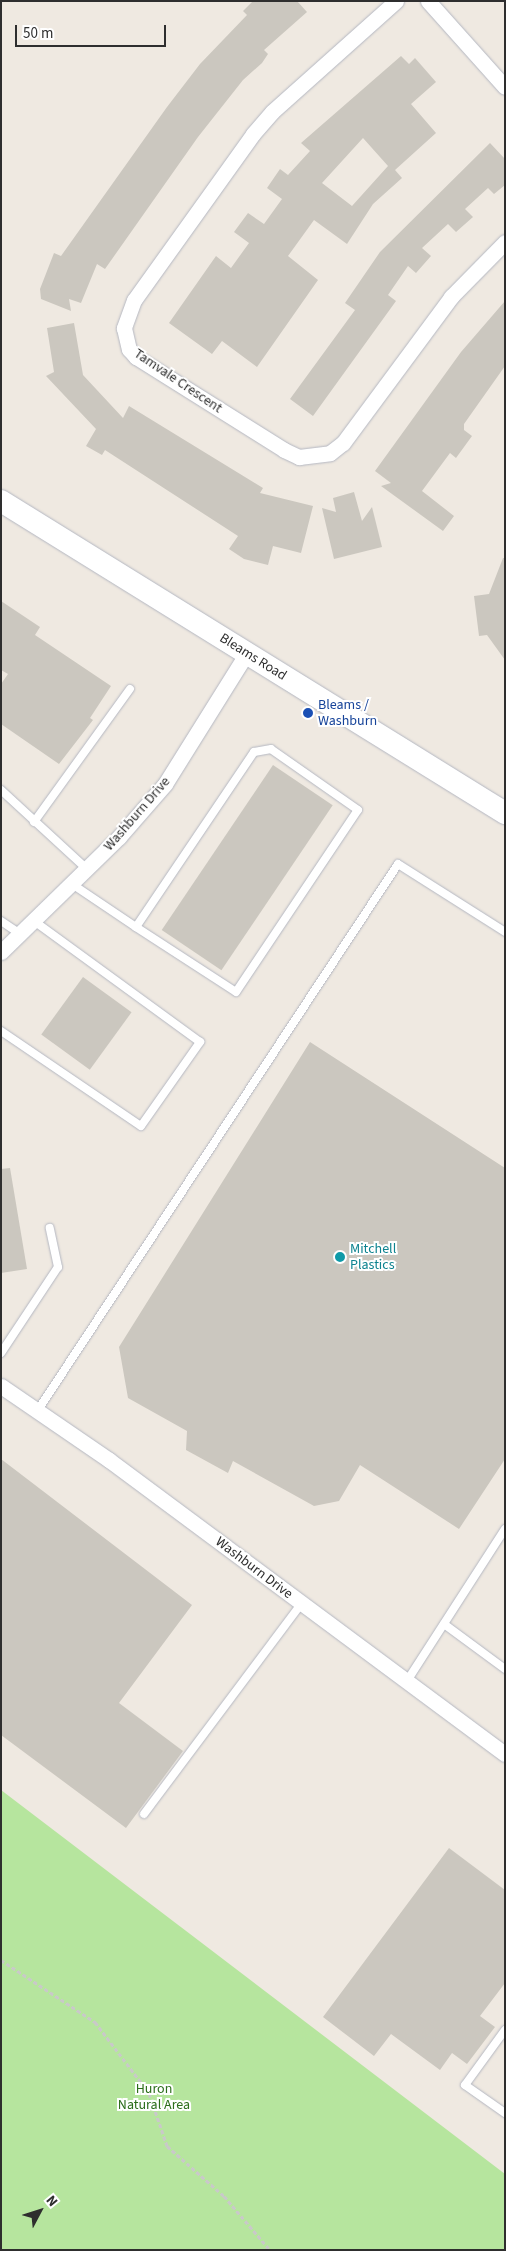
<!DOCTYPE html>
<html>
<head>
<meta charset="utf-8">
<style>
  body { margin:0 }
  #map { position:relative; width:506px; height:2251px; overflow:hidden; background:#efe9e1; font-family:"Source Sans 3",sans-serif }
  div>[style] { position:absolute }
  .green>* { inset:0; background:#b6e59e }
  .building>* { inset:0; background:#cbc7bf; transform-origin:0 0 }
  .path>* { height:3px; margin-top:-1.5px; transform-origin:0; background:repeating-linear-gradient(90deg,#c9c9c9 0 4px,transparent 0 6.5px) }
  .roads { filter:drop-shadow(0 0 1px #b4b7c1) drop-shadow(0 0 1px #b4b7c1) }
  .service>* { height:8px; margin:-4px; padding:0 4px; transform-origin:4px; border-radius:4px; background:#fff }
  .minor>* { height:15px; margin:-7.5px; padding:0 7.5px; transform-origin:7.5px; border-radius:7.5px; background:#fff }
  .secondary>* { height:22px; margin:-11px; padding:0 11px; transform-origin:11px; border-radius:11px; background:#fff }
  .dots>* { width:14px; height:14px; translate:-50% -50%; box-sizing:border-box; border:2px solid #fff; border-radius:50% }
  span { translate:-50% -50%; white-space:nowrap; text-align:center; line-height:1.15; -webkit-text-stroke:4px #fff; paint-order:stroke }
  .street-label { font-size:14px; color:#2e2e2e }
  .transit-label { font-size:14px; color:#164399 }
  .left { translate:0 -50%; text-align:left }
  .culture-label { font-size:14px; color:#0d838f }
  .park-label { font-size:14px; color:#2c6e1b }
  .frame { position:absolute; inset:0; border:2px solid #2e2e2e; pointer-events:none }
  .north { position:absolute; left:15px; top:2186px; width:50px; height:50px; -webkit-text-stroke:4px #fff; paint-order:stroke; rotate:50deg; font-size:14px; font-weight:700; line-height:20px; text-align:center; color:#2e2e2e }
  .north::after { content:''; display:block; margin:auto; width:18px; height:22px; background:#2e2e2e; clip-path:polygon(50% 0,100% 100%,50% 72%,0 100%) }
  .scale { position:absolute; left:15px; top:25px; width:151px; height:22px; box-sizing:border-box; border:2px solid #2e2e2e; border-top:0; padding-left:6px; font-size:15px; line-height:18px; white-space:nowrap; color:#2e2e2e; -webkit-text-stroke:4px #fff; paint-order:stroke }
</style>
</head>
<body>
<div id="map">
  <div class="green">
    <i style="clip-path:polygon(1px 1790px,505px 2174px,505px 2250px,1px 2250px)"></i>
  </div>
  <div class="building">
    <i style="clip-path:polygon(253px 1px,297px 1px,307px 12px,264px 50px,268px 54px,262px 63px,243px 80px,198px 137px,105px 269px,97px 264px,81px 303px,69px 299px,71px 311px,41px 299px,40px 289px,54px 253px,61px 256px,167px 107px,200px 64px,247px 15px,243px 11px)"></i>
    <i style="clip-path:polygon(evenodd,401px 56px,409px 64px,415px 58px,436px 82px,411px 104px,436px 133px,395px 170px,402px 178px,373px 204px,347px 244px,314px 220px,288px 256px,318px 280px,257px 367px,222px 341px,212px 354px,169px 323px,216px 256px,231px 268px,249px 243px,234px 232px,248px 213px,264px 224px,282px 199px,267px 188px,280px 169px,288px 175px,310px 151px,301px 143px,401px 56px,363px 138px,388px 166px,352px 206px,322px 183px,363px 138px)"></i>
    <i style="clip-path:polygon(490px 143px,505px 159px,505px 185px,494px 194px,488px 188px,465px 209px,473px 217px,456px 232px,448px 224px,422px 248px,431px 256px,416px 273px,408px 266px,388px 295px,396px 301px,313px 416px,290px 399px,355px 310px,345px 303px,380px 252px)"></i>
    <i style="clip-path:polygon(505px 301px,505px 366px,464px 424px,464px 430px,472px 436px,456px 458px,450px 453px,422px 491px,454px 516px,443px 531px,381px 486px,391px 483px,375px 471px,461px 352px)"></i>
    <i style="clip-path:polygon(74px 323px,83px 375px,123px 418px,129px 406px,263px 488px,260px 493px,313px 506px,301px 553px,273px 546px,268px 565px,244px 559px,229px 549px,238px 536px,105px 450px,102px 455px,86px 446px,96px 429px,46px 376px,54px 372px,47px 328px)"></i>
    <i style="clip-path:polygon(354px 492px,362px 521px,372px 507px,382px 547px,334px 559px,322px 508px,336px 512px,333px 498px)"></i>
    <i style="clip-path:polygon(503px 558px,505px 558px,505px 660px,487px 635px,479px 636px,474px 596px,489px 594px)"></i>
    <i style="clip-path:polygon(1px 601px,40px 627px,35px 635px,111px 686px,90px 718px,93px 720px,59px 764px,1px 724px,1px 684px,8px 674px,1px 670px)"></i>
    <i style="left:273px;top:765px;width:72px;height:199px;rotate:34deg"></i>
    <i style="left:83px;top:977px;width:60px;height:71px;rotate:36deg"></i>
    <i style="clip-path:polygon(310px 1042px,505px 1168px,505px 1459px,459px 1529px,360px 1465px,339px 1501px,314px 1506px,233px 1461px,228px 1473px,186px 1450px,187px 1431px,128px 1398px,119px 1347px)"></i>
    <i style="clip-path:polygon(10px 1168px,27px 1269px,1px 1273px,1px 1169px)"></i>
    <i style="clip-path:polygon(1px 1459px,192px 1605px,119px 1703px,183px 1751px,126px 1828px,1px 1735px)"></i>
    <i style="clip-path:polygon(449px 1848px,505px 1890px,505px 1983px,480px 2016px,495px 2027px,467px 2064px,452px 2053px,440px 2070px,391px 2034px,374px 2056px,323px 2017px)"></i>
  </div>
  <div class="path">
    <i style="left:1px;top:1960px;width:113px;rotate:33.4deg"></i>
    <i style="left:95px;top:2022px;width:89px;rotate:52.7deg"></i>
    <i style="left:149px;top:2093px;width:56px;rotate:71.2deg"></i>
    <i style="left:167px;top:2146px;width:76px;rotate:41.3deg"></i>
    <i style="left:224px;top:2196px;width:71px;rotate:49.6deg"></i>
  </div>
  <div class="roads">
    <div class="service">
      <i style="left:1px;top:790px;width:117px;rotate:42.6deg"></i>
      <i style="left:34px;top:822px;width:164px;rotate:-54.2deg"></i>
      <i style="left:72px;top:884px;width:77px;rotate:33.9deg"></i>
      <i style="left:136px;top:927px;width:119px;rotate:33deg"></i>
      <i style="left:236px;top:992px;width:219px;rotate:-56.2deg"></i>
      <i style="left:358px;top:810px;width:106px;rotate:-145deg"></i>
      <i style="left:271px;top:749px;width:17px;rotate:170deg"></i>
      <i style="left:254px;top:752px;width:211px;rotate:124deg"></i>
      <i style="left:1px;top:921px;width:23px;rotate:34deg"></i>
      <i style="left:1px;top:1031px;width:169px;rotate:34.2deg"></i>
      <i style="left:141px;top:1126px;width:103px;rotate:-54.9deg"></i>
      <i style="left:200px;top:1042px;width:205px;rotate:-143.9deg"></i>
      <i style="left:1px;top:1353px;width:103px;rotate:-56.5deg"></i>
      <i style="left:58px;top:1267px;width:40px;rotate:-102deg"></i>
      <i style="left:38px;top:1410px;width:654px;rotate:-56.6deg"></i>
      <i style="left:398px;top:864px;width:127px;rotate:32.4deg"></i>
      <i style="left:444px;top:1624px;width:76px;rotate:36.4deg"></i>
      <i style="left:407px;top:1681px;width:181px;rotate:-57.2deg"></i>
      <i style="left:144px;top:1814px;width:264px;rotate:-53.2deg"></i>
      <i style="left:505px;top:2030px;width:68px;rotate:126deg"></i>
      <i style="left:465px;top:2085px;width:49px;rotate:35deg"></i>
    </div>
    <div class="minor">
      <i style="left:396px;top:1px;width:166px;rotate:138.2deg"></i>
      <i style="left:272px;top:112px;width:29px;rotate:131deg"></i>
      <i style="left:253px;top:134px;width:204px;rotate:125.6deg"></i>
      <i style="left:134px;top:300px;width:30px;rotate:110deg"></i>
      <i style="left:124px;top:328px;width:22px;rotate:77deg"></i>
      <i style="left:129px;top:349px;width:11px;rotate:49deg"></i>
      <i style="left:136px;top:357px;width:175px;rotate:32.1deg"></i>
      <i style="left:284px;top:450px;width:17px;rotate:25deg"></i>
      <i style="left:299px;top:457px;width:31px;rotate:-7deg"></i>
      <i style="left:330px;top:453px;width:16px;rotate:-38deg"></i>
      <i style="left:343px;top:443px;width:182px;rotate:-53.5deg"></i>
      <i style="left:451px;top:297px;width:77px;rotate:-45.5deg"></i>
      <i style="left:428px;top:1px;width:115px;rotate:48.2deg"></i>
      <i style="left:1px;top:952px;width:165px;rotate:-44.3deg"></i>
      <i style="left:119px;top:837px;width:70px;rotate:-49deg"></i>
      <i style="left:165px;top:784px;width:155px;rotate:-58deg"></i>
      <i style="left:1px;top:1386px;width:131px;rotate:34.4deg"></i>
      <i style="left:109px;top:1460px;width:493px;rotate:36.6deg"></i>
    </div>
    <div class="secondary">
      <i style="left:1px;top:501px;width:593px;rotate:31.76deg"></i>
    </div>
  </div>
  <div class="dots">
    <i style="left:308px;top:713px;background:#1a4fb4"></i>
    <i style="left:340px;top:1257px;background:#0f9aa8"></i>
  </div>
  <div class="street-label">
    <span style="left:178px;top:381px;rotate:34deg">Tamvale Crescent</span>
    <span style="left:253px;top:657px;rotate:32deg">Bleams Road</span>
    <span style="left:137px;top:814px;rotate:-49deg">Washburn Drive</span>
    <span style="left:254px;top:1568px;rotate:37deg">Washburn Drive</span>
  </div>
  <div class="transit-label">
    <span class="left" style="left:318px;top:713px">Bleams /<br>Washburn</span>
  </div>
  <div class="culture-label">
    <span class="left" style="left:350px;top:1257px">Mitchell<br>Plastics</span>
  </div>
  <div class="park-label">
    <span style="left:154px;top:2097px">Huron<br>Natural Area</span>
  </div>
  <div class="frame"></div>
  <div class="north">N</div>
  <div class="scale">50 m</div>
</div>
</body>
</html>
